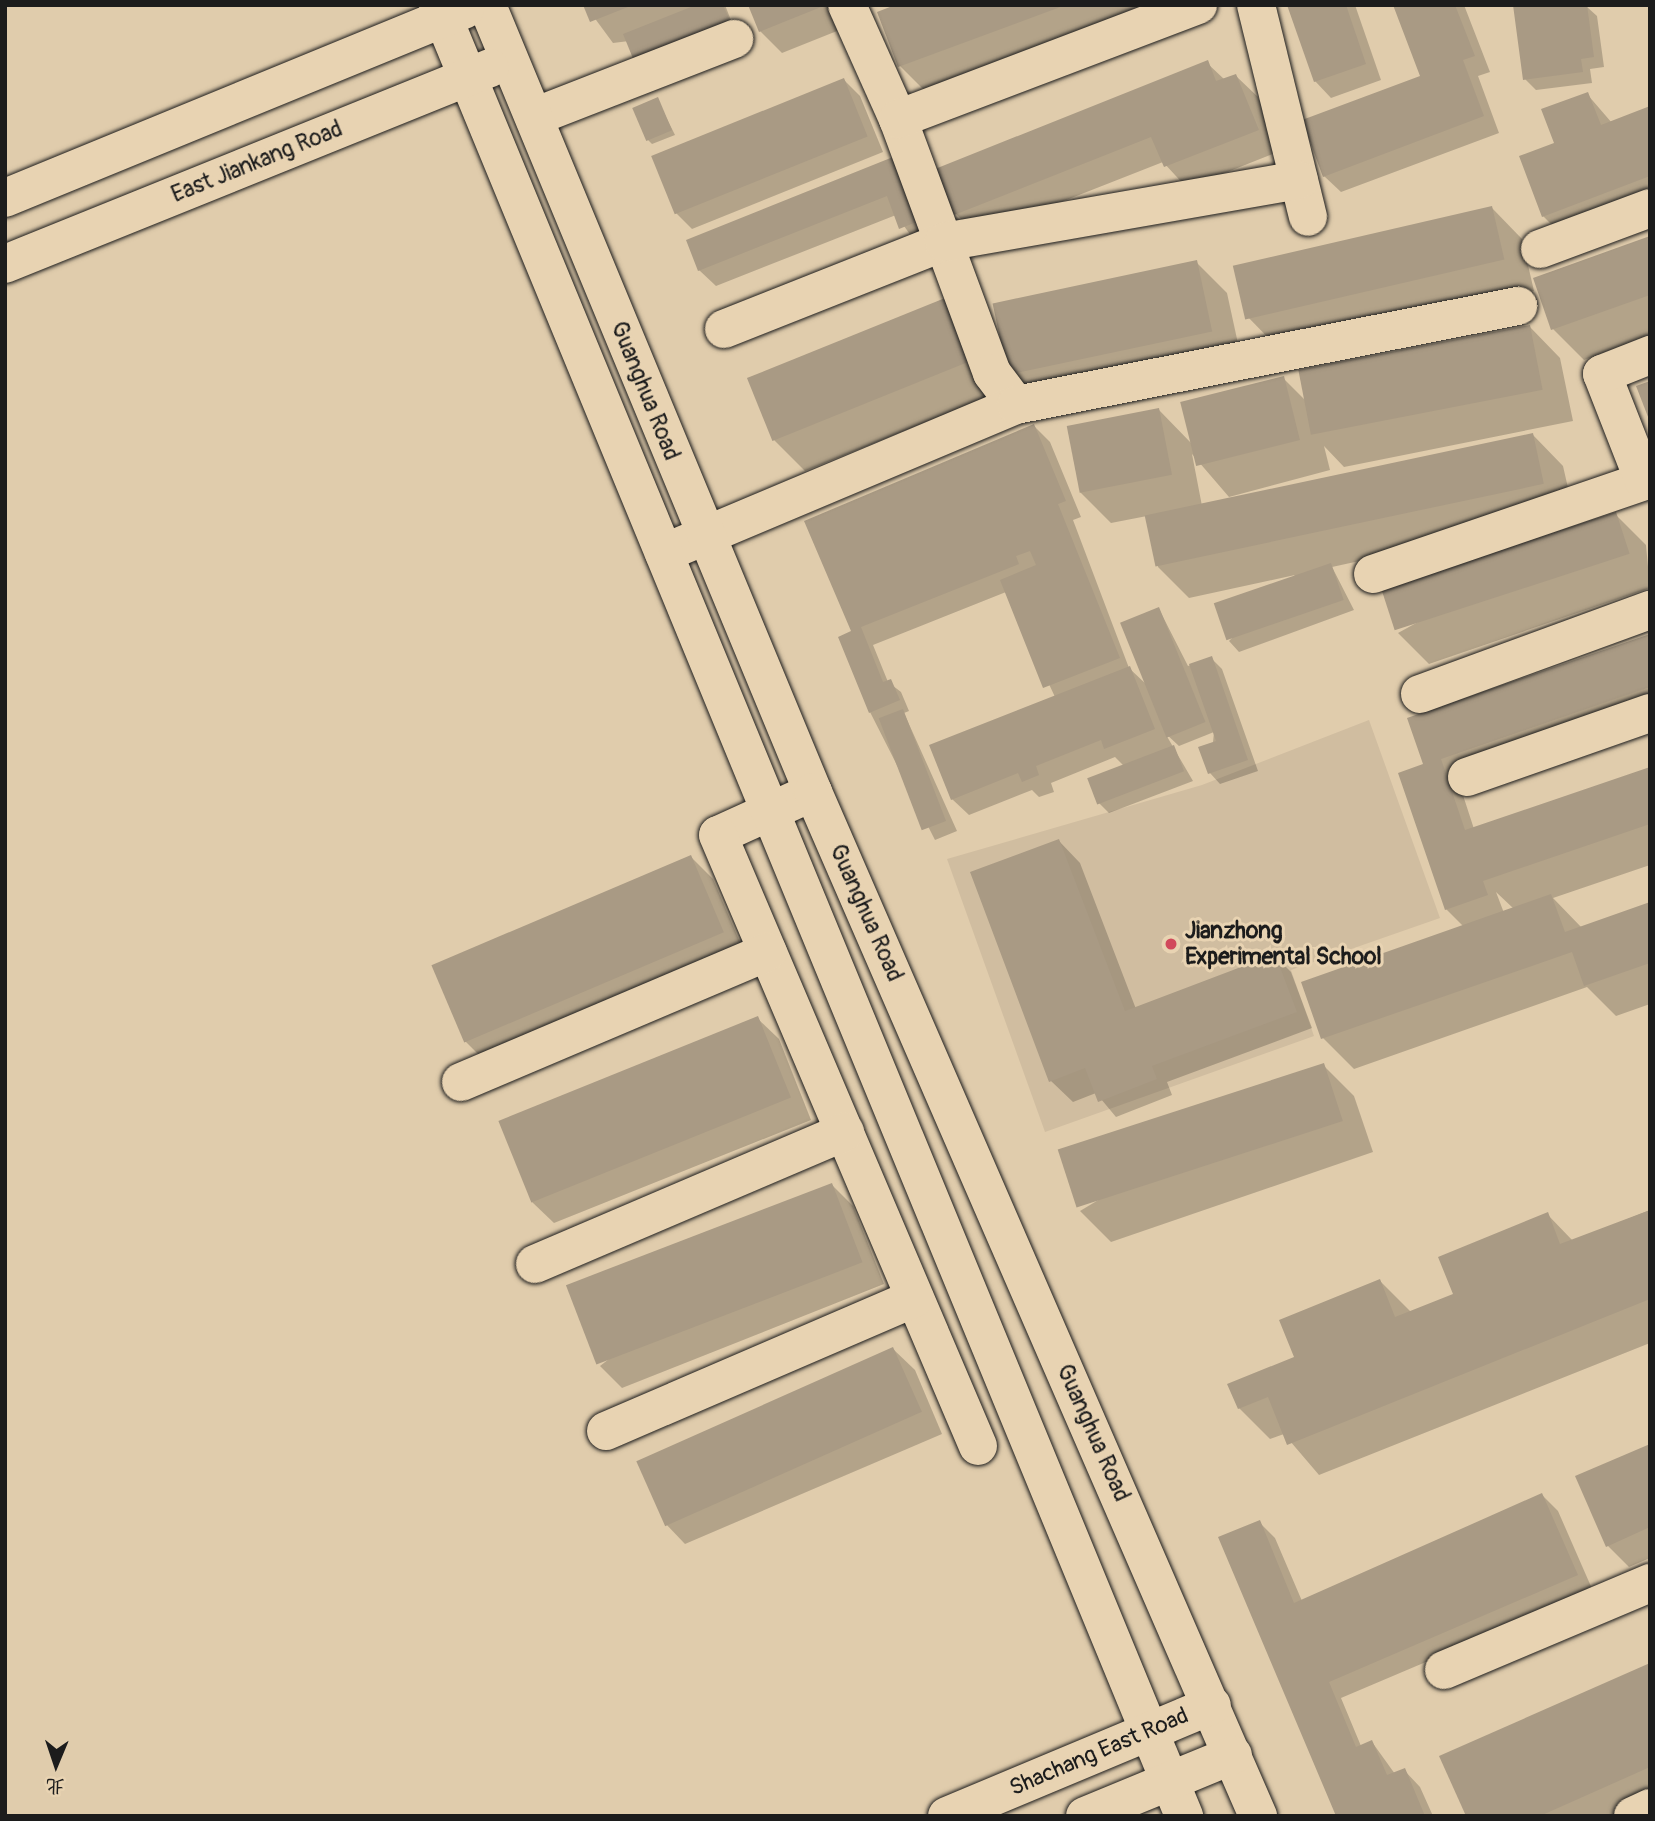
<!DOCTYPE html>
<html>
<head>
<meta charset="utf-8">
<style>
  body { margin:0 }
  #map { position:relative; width:1655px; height:1821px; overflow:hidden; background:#e0ccac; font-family:Pangolin,"LXGW WenKai TC",sans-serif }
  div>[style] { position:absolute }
  .built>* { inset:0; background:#d0bda0 }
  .shadow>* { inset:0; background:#0003 }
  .building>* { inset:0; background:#a99a84; transform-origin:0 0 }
  .roads { filter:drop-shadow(0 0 2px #1c1c1c) drop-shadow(0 0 2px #1c1c1c) }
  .minor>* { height:38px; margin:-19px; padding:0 19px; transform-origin:19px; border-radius:19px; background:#e8d3b2 }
  .major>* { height:38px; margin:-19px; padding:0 19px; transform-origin:19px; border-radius:19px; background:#e8d3b2 }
  .dots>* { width:19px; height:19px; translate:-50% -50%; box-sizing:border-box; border:4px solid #e8d3b2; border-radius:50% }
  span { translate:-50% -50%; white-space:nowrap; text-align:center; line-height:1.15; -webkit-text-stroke:6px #e8d3b2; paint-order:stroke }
  .street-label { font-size:23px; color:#1c1c1c }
  .poi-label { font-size:23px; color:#1c1c1c; font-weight:700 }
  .left { translate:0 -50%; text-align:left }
  .frame { position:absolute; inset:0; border:7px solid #1c1c1c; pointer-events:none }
  .north { position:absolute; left:21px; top:1730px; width:70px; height:70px; -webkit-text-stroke:5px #e8d3b2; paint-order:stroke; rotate:182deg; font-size:19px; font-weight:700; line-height:28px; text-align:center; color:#1c1c1c }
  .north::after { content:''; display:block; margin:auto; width:24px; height:32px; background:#1c1c1c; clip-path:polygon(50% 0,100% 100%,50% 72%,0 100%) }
</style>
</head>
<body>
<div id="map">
  <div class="built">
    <i style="clip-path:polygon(1369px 720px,1440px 918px,1291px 970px,1314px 1036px,1045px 1132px,947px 859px,1202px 785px)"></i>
  </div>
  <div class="shadow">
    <i style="clip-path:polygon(585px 5px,725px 5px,734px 28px,613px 43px)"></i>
    <i style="clip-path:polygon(750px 5px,833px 5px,842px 29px,782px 53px,760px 31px)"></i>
    <i style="clip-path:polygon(900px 5px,1176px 5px,931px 97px,900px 66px)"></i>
    <i style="clip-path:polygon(1288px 5px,1355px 5px,1381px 80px,1331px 98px,1315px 81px)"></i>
    <i style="clip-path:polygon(1395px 5px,1464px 5px,1490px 72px,1478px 76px,1499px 133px,1341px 192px,1324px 176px,1422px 77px)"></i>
    <i style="clip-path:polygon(1587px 7px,1597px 16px,1604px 67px,1590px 69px,1592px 83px,1536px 90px,1525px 79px)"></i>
    <i style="clip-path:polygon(1207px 63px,1225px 80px,1236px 76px,1258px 97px,1280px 151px,1187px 188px,1163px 162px,977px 235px,956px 214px)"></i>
    <i style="clip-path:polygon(844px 80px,860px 96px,883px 152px,692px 229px,676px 213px)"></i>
    <i style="clip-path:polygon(1587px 94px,1612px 123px,1650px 108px,1650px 205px,1565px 238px,1543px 216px,1556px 144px)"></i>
    <i style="clip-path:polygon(657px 99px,675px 135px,652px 144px,648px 140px)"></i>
    <i style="clip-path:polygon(893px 159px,934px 237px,917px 244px,896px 215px,716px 286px,699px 270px)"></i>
    <i style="clip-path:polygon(1492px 208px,1522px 239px,1534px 291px,1276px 346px,1246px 315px)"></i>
    <i style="clip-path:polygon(1650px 237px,1650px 335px,1584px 360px,1553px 329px)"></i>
    <i style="clip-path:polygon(1196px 262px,1227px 293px,1242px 362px,1039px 403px,1008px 372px)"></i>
    <i style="clip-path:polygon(950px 298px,1005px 390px,805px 471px,774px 440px,749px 380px)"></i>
    <i style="clip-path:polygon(1530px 327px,1560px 358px,1573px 421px,1344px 467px,1324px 446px,1330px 470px,1229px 497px,1192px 454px,1202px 506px,1533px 435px,1563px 466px,1574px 514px,1332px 567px,1354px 610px,1239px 652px,1229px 641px,1295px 575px,1189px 598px,1158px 567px,1147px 516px,1111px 523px,1080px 492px,1159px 410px,1192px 444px,1283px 378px,1307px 402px)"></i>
    <i style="clip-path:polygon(1034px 426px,1050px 442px,1081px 517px,1073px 520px,1129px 668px,1148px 686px,1159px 609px,1188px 666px,1211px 658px,1222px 669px,1258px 771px,1220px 784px,1210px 773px,1214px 732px,1179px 746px,1165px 733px,1193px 781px,1109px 813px,1098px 802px,1123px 765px,1115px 757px,1051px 783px,1054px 792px,1039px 797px,1032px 790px,969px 815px,952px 799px,1055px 697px,1006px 592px,873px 645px,888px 682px,901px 692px,909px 711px,904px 713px,957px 831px,935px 840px,870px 712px,854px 632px)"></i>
    <i style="clip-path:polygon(1615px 514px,1646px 545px,1650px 588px,1429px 664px,1398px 633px)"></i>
    <i style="clip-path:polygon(evenodd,1650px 636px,1650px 728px,1462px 792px,1474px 829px,1650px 769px,1650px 865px,1553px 898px,1582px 928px,1650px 904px,1650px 1004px,1616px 1016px,1587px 987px,1354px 1069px,1323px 1038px,1464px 927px,1446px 909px,1426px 765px,1650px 636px,1496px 892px,1514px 909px,1504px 913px,1496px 892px)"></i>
    <i style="clip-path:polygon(1059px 841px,1080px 863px,1136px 1009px,1275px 956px,1291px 972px,1312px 1028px,1167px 1082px,1172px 1095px,1116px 1117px,1096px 1093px,1073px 1102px,1051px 1081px)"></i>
    <i style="clip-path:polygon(691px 857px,713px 879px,745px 954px,487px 1063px,465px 1041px)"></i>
    <i style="clip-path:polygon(757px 1018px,779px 1039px,811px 1120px,554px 1223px,532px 1202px)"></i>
    <i style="clip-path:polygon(1323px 1065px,1354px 1096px,1373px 1152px,1111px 1242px,1080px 1211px)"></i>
    <i style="clip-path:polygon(832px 1185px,853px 1206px,884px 1284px,622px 1388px,600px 1366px)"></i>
    <i style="clip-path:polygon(1650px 1210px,1650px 1343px,1319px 1475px,1284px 1434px,1270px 1439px,1239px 1408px,1380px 1281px,1411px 1312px,1455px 1295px,1547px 1214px,1573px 1241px)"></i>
    <i style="clip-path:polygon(893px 1349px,915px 1370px,942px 1434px,685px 1544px,664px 1522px)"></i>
    <i style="clip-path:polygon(1650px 1446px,1650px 1558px,1629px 1567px,1607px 1545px)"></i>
    <i style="clip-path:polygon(1542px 1495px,1558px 1511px,1593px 1591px,1341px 1698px,1361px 1746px,1372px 1742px,1395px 1774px,1404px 1770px,1420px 1787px,1433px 1816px,1338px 1816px,1259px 1522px,1275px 1538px,1302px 1601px)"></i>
    <i style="clip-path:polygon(1650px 1665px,1650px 1798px,1610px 1816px,1468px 1816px)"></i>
  </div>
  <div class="building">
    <i style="clip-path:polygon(583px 5px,633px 5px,590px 22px)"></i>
    <i style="clip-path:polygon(696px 5px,723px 5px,731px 23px,634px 61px,623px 34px)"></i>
    <i style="clip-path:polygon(748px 5px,826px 5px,759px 32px)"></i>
    <i style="clip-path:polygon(895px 5px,1063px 5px,1063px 6px,898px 67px,877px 12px)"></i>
    <i style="clip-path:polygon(1287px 5px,1346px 5px,1366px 64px,1314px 82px)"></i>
    <i style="clip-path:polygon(1393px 5px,1455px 5px,1475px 56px,1463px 60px,1484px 116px,1323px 177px,1302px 120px,1420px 76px)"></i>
    <i style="clip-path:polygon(1513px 5px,1587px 5px,1594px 57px,1581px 59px,1583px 72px,1523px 80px)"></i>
    <i style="clip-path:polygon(1208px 60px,1216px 81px,1236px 74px,1259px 130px,1164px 167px,1151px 137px,954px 215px,935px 169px)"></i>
    <i style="left:844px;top:78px;width:63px;height:208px;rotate:68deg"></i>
    <i style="clip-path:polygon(1588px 92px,1601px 125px,1650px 106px,1650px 176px,1542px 217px,1519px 156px,1554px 143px,1541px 109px)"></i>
    <i style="left:658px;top:97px;width:36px;height:28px;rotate:67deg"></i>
    <i style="clip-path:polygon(893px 157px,919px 221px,899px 229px,887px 196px,698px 271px,686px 240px)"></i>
    <i style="left:1492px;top:206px;width:55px;height:266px;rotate:77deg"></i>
    <i style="clip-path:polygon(1650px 236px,1650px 295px,1551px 330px,1533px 278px)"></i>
    <i style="left:1197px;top:260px;width:73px;height:209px;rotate:78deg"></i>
    <i style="left:950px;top:296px;width:68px;height:219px;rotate:68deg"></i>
    <i style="left:1530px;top:325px;width:66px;height:236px;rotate:79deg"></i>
    <i style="left:1284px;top:376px;width:66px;height:107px;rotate:76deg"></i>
    <i style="clip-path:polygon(1650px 381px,1650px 422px,1636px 386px)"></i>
    <i style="left:1159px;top:408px;width:68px;height:94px;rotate:79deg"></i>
    <i style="clip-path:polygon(1034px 424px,1066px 501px,1058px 504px,1120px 658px,1043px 688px,1000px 580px,1036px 565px,1030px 551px,1016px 556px,1019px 564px,861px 627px,883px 682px,891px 679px,900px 700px,869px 713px,838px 637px,851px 631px,804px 521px)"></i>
    <i style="left:1533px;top:433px;width:52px;height:397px;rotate:78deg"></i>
    <i style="left:1616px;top:512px;width:44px;height:247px;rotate:72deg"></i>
    <i style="left:1331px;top:563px;width:39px;height:124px;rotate:71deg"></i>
    <i style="left:1159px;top:607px;width:124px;height:42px;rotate:68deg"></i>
    <i style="clip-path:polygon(1650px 634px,1650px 687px,1441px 759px,1465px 830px,1650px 767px,1650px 824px,1483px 881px,1488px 895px,1445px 910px,1398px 773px,1423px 764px,1407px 718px)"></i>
    <i style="clip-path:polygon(1212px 656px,1248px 760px,1208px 774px,1198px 747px,1216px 741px,1189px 664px)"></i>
    <i style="clip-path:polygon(1130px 666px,1155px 729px,1104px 749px,1101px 740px,1036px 766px,1039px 775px,1022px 782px,1018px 773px,951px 800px,929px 745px)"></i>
    <i style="left:903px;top:709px;width:120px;height:26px;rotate:69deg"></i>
    <i style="left:1174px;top:745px;width:28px;height:93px;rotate:69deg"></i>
    <i style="clip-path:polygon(1059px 839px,1125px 1011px,1275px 954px,1297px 1012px,1152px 1066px,1157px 1079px,1098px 1102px,1085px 1068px,1049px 1082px,970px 872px)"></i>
    <i style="left:691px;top:855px;width:84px;height:282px;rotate:67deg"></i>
    <i style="clip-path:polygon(1551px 894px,1565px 932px,1650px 902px,1650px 963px,1584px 986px,1572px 952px,1321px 1039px,1301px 982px)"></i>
    <i style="left:758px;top:1016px;width:88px;height:280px;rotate:68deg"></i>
    <i style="left:1324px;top:1063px;width:61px;height:280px;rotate:72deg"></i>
    <i style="left:832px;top:1183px;width:85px;height:285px;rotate:69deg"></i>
    <i style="clip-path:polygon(1650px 1210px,1650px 1299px,1287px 1445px,1268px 1397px,1238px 1409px,1227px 1384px,1294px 1357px,1279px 1320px,1380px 1279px,1395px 1317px,1453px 1294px,1438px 1257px,1548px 1212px,1560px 1244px)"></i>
    <i style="left:893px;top:1347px;width:71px;height:281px;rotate:66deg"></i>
    <i style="clip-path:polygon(1650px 1444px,1650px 1527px,1606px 1547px,1575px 1476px)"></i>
    <i style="clip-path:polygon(1542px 1493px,1578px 1575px,1329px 1682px,1356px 1747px,1372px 1740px,1387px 1775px,1405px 1768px,1425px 1816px,1336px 1816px,1218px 1537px,1260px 1520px,1294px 1603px)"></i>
    <i style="clip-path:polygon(1650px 1663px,1650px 1767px,1540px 1816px,1466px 1816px,1439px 1756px)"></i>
  </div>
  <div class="roads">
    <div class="minor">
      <i style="left:847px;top:5px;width:125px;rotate:65.9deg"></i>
      <i style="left:898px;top:119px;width:271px;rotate:69.7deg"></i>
      <i style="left:992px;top:373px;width:40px;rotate:53deg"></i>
      <i style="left:1256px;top:5px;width:218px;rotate:76.2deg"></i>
      <i style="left:534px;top:117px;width:215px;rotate:-21.3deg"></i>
      <i style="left:898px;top:119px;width:321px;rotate:-20.8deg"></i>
      <i style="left:1540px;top:249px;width:117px;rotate:-20.4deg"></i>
      <i style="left:724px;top:329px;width:237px;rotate:-21.6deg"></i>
      <i style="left:944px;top:242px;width:360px;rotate:-9.9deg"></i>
      <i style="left:664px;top:553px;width:382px;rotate:-22.8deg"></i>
      <i style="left:1016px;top:405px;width:512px;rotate:-11.16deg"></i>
      <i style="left:1373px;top:574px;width:287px;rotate:-18.9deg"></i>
      <i style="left:1644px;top:481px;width:115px;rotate:-111.4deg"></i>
      <i style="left:1602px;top:374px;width:52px;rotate:-21.6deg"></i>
      <i style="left:1420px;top:694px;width:245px;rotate:-20.1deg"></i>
      <i style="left:1467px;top:777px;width:194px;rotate:-19.3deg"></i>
      <i style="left:813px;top:792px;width:104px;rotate:155.6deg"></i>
      <i style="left:718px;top:835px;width:664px;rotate:66.95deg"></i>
      <i style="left:461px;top:1082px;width:333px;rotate:-23deg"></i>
      <i style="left:535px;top:1264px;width:337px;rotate:-23.1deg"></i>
      <i style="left:606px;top:1431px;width:336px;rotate:-23.3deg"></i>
      <i style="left:1444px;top:1670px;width:224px;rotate:-22.9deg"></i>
      <i style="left:1633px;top:1816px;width:19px;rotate:-25deg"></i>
    </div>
    <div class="major">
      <i style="left:438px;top:5px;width:1959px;rotate:67.61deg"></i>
      <i style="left:487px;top:5px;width:852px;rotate:67.5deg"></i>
      <i style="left:813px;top:792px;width:1117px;rotate:66.51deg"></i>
      <i style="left:5px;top:198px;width:497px;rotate:-22.3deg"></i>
      <i style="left:5px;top:264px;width:523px;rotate:-22deg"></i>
      <i style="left:947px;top:1816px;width:287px;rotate:-22.7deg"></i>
      <i style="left:1085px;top:1816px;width:160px;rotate:-22.4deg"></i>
    </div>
  </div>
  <div class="dots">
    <i style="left:1171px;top:944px;background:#d1495b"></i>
  </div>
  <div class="street-label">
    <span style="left:257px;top:162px;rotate:-22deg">East Jiankang Road</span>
    <span style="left:645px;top:391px;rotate:68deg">Guanghua Road</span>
    <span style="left:866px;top:913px;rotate:66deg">Guanghua Road</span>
    <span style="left:1093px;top:1433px;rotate:66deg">Guanghua Road</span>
    <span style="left:1099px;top:1752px;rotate:-23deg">Shachang East Road</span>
  </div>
  <div class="poi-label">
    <span class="left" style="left:1185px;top:944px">Jianzhong<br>Experimental School</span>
  </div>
  <div class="frame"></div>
  <div class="north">北</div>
</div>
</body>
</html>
